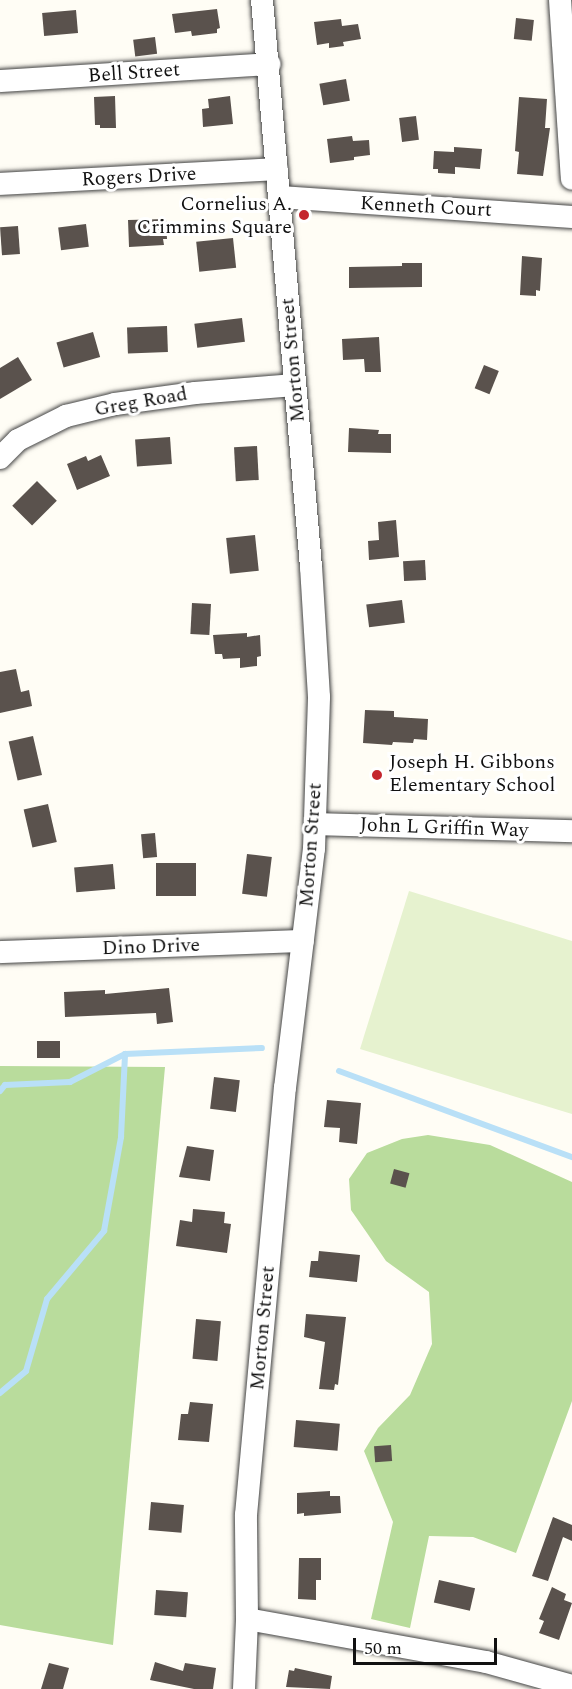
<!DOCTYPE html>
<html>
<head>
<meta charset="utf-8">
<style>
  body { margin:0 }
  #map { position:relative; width:572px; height:1689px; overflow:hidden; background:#fffdf5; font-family:Spectral,serif }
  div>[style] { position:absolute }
  .forest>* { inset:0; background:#b9dc9c }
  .pitch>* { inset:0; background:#e6f2cf }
  .stream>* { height:6px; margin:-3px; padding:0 3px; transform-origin:3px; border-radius:3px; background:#b9e0f7 }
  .building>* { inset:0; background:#5a524d; transform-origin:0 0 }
  .roads { filter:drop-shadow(0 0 2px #444) drop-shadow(0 0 2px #444) }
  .minor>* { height:22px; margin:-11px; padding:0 11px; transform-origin:11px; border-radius:11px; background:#fff }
  .dots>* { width:16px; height:16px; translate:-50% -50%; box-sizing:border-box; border:3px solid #fff; border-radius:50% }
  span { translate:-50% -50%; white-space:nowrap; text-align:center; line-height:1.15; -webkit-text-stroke:6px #fff; paint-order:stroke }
  .street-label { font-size:20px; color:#111 }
  .poi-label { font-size:20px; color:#111 }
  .right { translate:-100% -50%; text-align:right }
  .left { translate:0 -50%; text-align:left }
  .scale { position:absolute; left:353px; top:1638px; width:144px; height:27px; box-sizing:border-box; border:3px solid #111; border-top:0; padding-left:8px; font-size:18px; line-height:21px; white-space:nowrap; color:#111; -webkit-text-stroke:4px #fff; paint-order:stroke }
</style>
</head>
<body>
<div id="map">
  <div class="forest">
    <i style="clip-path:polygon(0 1066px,165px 1067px,113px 1645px,0 1625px)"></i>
    <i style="clip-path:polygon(428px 1135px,490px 1145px,572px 1182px,572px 1401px,516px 1553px,473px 1537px,429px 1536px,410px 1628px,371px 1619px,393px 1522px,364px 1451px,378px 1428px,410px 1395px,432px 1344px,429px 1292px,386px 1261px,367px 1233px,351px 1210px,349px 1179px,367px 1153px,402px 1139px)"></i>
  </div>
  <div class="pitch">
    <i style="clip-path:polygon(409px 891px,572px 941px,572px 1114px,360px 1049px)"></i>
  </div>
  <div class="stream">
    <i style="left:339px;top:1071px;width:248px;rotate:20.3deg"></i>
    <i style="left:0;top:1091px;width:8px;rotate:-50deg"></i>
    <i style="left:5px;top:1085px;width:65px;rotate:-2.6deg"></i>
    <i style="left:70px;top:1082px;width:62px;rotate:-27deg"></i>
    <i style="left:125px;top:1054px;width:137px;rotate:-2.5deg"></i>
    <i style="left:0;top:1393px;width:34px;rotate:-40deg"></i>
    <i style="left:26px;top:1371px;width:75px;rotate:-73.7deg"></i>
    <i style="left:47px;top:1299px;width:89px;rotate:-50deg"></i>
    <i style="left:104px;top:1231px;width:96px;rotate:-79.7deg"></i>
    <i style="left:121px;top:1137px;width:83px;rotate:-87.2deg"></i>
  </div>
  <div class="building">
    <i style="clip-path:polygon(217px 9px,220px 28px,217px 29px,217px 33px,192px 36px,191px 31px,175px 33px,172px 14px)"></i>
    <i style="left:76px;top:10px;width:23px;height:34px;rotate:85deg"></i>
    <i style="left:516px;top:18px;width:18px;height:21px;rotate:6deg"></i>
    <i style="clip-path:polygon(341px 19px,342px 26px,358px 24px,361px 39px,343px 42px,344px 46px,329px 48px,329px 43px,317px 45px,314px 22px)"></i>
    <i style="left:155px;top:37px;width:17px;height:22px;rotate:83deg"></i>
    <i style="left:346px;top:79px;width:22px;height:27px;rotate:80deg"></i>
    <i style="clip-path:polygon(115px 96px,116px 128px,100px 128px,100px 125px,95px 125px,94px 97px)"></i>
    <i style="clip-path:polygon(230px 96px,233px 124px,203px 127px,202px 109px,209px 108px,208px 99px)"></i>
    <i style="clip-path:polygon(519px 97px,547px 99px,545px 128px,550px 128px,543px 176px,517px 174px,519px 152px,515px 151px)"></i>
    <i style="left:416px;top:116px;width:24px;height:17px;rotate:83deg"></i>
    <i style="clip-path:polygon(352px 136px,353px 141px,369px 140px,370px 155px,354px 157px,354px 160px,330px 163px,327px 139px)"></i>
    <i style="clip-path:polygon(454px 147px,482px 149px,480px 169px,455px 167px,455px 174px,438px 173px,438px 169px,433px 169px,434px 151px,454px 152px)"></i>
    <i style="clip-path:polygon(166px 219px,167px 239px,163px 239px,164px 245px,129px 247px,128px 220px)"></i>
    <i style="left:86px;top:224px;width:23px;height:28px;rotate:83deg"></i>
    <i style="left:18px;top:226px;width:28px;height:18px;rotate:86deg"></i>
    <i style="left:233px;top:238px;width:30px;height:37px;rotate:84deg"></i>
    <i style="clip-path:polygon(522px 256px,542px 258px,540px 291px,536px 290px,536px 296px,520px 295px)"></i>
    <i style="clip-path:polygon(402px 263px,422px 263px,422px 287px,349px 288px,349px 267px,402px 266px)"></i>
    <i style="left:242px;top:318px;width:24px;height:48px;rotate:83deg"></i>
    <i style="left:167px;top:326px;width:26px;height:40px;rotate:88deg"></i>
    <i style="left:93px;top:332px;width:26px;height:38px;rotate:74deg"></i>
    <i style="clip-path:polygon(379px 337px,381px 372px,365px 372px,364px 359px,343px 360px,342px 339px)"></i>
    <i style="clip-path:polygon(18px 357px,32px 380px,0 399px,0 368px)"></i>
    <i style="left:484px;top:365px;width:16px;height:25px;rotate:22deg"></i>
    <i style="clip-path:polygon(349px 428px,379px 430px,378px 434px,391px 434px,391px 453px,348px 452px)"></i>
    <i style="left:170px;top:437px;width:27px;height:35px;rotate:86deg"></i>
    <i style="left:257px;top:446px;width:34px;height:23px;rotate:87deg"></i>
    <i style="clip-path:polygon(101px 455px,110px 476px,77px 490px,67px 464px,86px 456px,88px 461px)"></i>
    <i style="left:37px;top:481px;width:28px;height:35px;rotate:45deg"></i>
    <i style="clip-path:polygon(396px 520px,399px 557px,369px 560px,368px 541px,379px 540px,378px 522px)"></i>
    <i style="left:255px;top:535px;width:36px;height:29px;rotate:84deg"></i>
    <i style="left:425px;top:560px;width:20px;height:22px;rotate:87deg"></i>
    <i style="left:402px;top:600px;width:23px;height:36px;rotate:83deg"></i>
    <i style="left:192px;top:603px;width:19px;height:31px;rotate:3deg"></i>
    <i style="clip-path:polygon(247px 633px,247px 637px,260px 635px,261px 656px,257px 657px,257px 666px,240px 668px,240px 658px,223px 659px,222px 654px,215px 654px,213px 635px)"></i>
    <i style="clip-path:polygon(16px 669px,21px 692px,29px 690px,32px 706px,0 713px,0 672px)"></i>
    <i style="clip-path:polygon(365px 710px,394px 711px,394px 717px,428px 719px,427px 740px,414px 739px,413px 743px,393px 742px,392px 745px,363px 743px)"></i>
    <i style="left:33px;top:736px;width:40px;height:25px;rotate:77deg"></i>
    <i style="left:48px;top:804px;width:39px;height:25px;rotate:77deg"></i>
    <i style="left:155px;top:833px;width:24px;height:14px;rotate:85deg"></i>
    <i style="left:247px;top:854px;width:25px;height:40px;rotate:7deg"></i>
    <i style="left:156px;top:863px;width:40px;height:33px"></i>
    <i style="left:113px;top:864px;width:25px;height:39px;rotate:85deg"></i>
    <i style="clip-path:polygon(169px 988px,173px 1022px,157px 1024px,156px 1013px,65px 1017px,64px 992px,105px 990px,105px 994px)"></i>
    <i style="left:60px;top:1041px;width:17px;height:23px;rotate:90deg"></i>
    <i style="left:214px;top:1077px;width:26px;height:32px;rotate:7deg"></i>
    <i style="clip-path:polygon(327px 1100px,361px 1103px,357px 1144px,339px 1142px,340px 1128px,324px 1127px)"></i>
    <i style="clip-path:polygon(187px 1146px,214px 1150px,210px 1181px,179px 1177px)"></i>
    <i style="left:394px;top:1169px;width:16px;height:15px;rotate:15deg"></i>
    <i style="clip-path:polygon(193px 1209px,225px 1212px,224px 1223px,231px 1224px,227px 1253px,176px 1246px,180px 1220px,192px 1222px)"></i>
    <i style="clip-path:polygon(319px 1251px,360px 1255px,357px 1282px,309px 1277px,311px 1261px,318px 1261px)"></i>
    <i style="clip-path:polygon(306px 1314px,346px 1317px,338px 1385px,335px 1384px,334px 1390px,319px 1389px,325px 1342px,304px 1337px)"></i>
    <i style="left:196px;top:1319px;width:25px;height:40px;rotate:5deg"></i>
    <i style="clip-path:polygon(190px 1402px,213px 1404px,209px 1442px,178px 1440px,181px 1414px,188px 1414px)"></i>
    <i style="left:296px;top:1420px;width:44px;height:27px;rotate:5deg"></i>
    <i style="left:391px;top:1445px;width:16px;height:17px;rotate:86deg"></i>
    <i style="clip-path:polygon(330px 1491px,330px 1496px,340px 1496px,341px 1513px,304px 1516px,304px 1513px,297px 1514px,297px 1493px)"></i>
    <i style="left:151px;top:1502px;width:33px;height:28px;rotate:5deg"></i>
    <i style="clip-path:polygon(553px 1517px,572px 1525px,572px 1541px,563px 1537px,548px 1581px,532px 1576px)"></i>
    <i style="clip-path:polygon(299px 1558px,321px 1558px,321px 1580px,316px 1580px,316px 1600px,298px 1599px)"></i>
    <i style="left:439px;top:1580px;width:37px;height:23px;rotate:13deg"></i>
    <i style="clip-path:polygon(552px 1587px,566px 1594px,564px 1600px,572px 1603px,559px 1640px,539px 1633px,544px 1621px,539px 1619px)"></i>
    <i style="left:156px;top:1590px;width:32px;height:25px;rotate:4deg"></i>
    <i style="clip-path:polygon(155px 1662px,183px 1671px,185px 1663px,216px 1668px,213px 1689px,194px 1689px,150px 1680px)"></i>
    <i style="clip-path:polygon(49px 1663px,69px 1668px,63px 1689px,41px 1689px)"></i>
    <i style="clip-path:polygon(295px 1668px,332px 1676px,330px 1689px,286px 1687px,289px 1670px,294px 1671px)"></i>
  </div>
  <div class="roads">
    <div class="minor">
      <i style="left:560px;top:0;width:179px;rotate:86.2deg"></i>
      <i style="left:0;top:81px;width:270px;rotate:-3.6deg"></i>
      <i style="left:0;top:184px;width:277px;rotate:-3.1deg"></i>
      <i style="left:280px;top:197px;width:293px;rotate:3.9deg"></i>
      <i style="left:0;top:458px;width:25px;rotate:-45deg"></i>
      <i style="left:18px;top:440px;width:54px;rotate:-26.6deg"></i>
      <i style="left:66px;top:416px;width:50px;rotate:-13.8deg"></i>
      <i style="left:115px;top:404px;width:81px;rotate:-7.8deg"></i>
      <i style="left:195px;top:393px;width:100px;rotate:-4.6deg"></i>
      <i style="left:315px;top:824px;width:257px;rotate:1.6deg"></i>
      <i style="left:0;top:952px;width:303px;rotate:-2.1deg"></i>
      <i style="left:247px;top:1619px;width:243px;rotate:10.2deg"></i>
      <i style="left:486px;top:1662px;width:89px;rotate:15.6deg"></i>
      <i style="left:244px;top:1689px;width:70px;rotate:-87.5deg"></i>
      <i style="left:247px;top:1619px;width:104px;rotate:-90.6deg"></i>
      <i style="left:246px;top:1515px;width:429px;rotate:-84.8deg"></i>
      <i style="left:285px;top:1088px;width:241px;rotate:-83.1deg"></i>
      <i style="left:314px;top:849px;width:152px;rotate:-88.1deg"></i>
      <i style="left:319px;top:697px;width:130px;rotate:-93.5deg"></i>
      <i style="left:311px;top:567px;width:569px;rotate:-94.94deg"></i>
    </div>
  </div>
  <div class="dots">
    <i style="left:304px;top:215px;background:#c4262e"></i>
    <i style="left:377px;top:775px;background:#c4262e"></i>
  </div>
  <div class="street-label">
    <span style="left:134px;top:73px;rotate:-4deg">Bell Street</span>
    <span style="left:139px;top:177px;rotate:-3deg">Rogers Drive</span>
    <span style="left:426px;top:207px;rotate:3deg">Kenneth Court</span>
    <span style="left:293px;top:360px;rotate:-95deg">Morton Street</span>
    <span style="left:141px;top:402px;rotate:-10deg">Greg Road</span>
    <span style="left:444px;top:828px;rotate:2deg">John L Griffin Way</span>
    <span style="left:311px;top:845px;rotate:-86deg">Morton Street</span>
    <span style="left:151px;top:947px;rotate:-2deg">Dino Drive</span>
    <span style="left:263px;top:1328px;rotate:-85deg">Morton Street</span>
  </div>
  <div class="poi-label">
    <span class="right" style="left:292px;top:216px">Cornelius A.<br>Crimmins Square</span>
    <span class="left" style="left:389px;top:774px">Joseph H. Gibbons<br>Elementary School</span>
  </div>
  <div class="scale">50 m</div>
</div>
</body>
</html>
